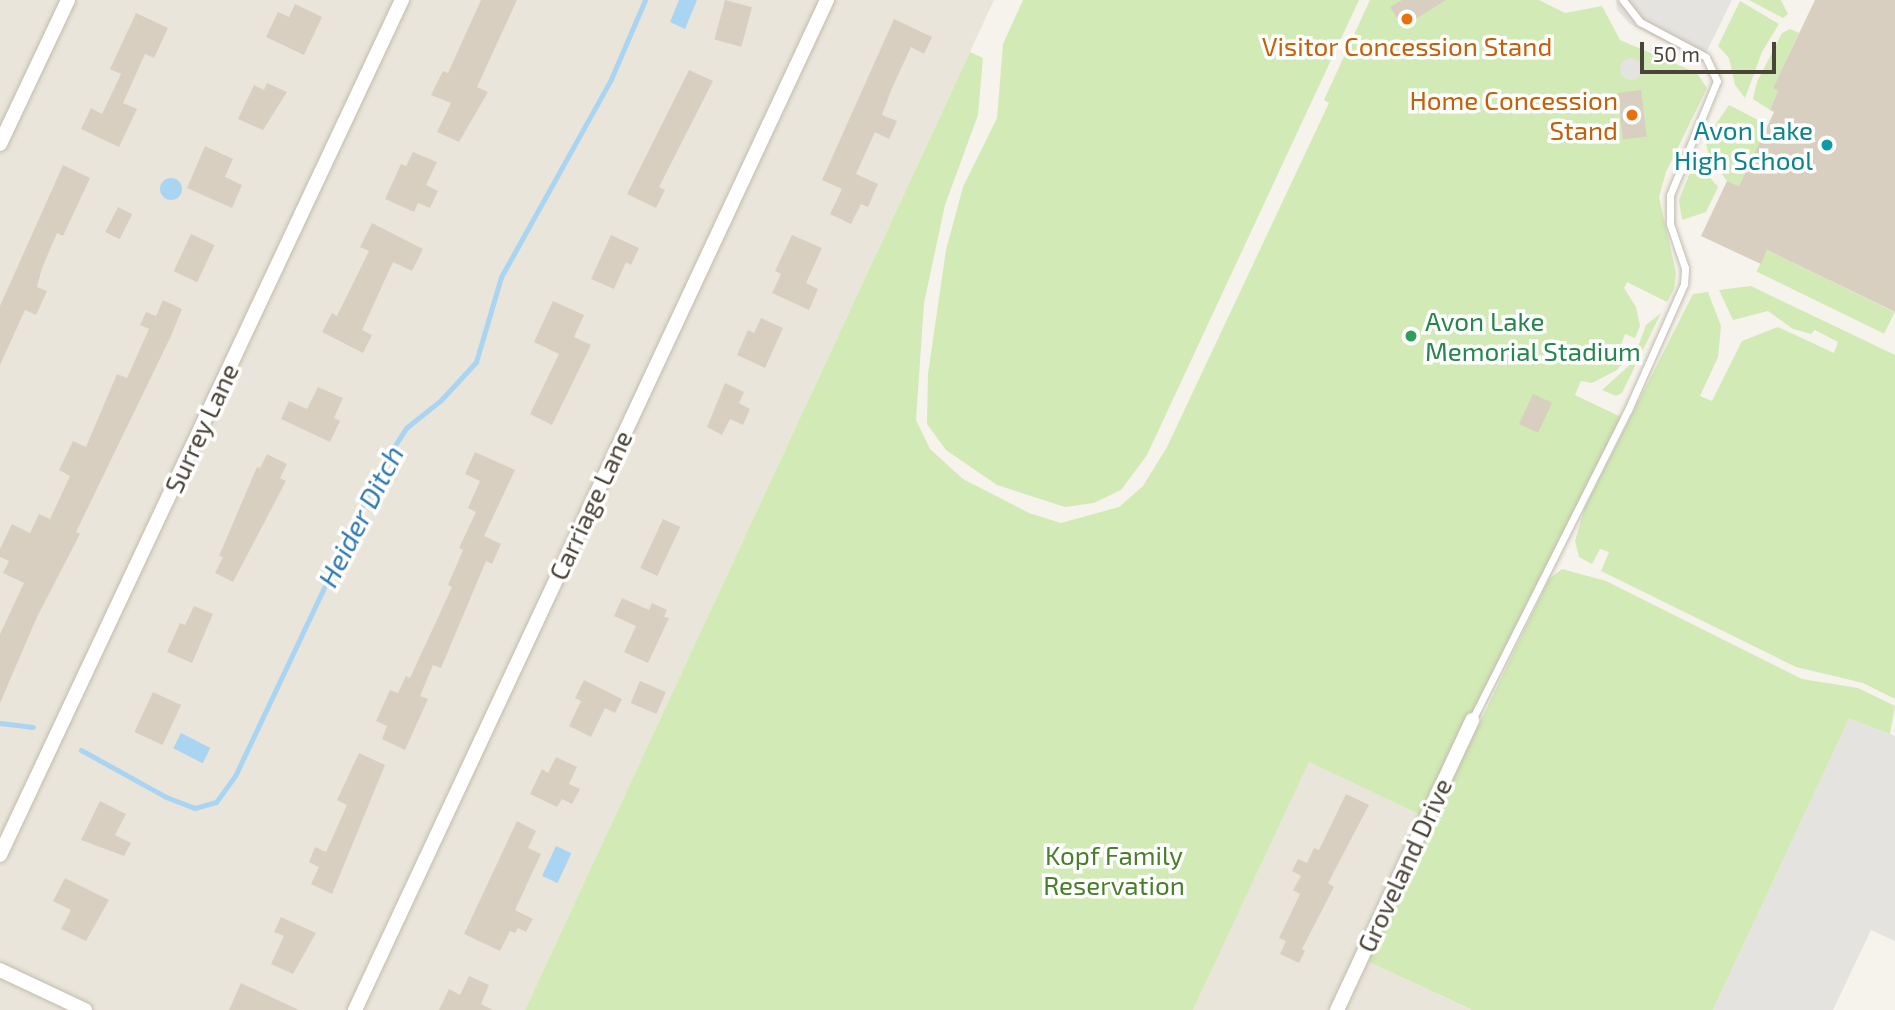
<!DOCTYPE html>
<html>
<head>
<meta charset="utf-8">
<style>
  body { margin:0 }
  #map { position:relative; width:1895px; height:1010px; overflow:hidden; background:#f6f3ec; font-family:"Exo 2",sans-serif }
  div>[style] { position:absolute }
  .residential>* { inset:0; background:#eae5da }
  .green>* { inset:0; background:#d2eab5; transform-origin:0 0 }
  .parking>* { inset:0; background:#e5e3e0 }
  .round { border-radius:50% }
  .water>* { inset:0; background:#a9d4f2; transform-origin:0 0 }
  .stream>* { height:5px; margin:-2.5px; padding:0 2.5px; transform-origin:2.5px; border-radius:2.5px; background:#a9d4f2 }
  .building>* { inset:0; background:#d8cfc1; transform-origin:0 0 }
  .roads { filter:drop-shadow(0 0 2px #c2bbae) drop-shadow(0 0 2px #c2bbae) }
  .service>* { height:7px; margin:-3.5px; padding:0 3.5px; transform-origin:3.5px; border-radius:3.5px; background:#fff }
  .minor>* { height:14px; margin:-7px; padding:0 7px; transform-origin:7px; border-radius:7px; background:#fff }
  .dots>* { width:19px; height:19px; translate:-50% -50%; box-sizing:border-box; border:4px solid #fff; border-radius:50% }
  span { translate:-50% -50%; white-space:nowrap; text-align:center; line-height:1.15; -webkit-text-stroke:7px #fff; paint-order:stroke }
  .food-label { font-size:26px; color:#c56008 }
  .right { translate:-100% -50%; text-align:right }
  .culture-label { font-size:26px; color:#0d838f }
  .leisure-label { font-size:26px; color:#27864d }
  .left { translate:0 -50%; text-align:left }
  .street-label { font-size:26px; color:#4b4439 }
  .park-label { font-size:26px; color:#4a7f2a }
  .water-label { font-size:28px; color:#2e7ab2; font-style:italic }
  .scale { position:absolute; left:1640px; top:42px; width:136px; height:32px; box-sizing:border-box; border:4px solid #4b4439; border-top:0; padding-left:9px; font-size:21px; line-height:24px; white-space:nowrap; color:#4b4439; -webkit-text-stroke:5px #fff; paint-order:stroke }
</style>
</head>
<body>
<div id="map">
  <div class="residential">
    <i style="clip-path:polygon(0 0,994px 0,525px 1010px,0 1010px)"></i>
    <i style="clip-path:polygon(1309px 762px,1427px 818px,1361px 958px,1471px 1010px,1193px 1010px)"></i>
  </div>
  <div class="green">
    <i style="clip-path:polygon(1023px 0,1359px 0,1147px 455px,1121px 490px,1094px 503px,1065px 507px,997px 485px,946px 450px,927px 424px,928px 374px,946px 250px,963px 187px,997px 118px,1003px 44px)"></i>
    <i style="clip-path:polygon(1370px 0,1539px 0,1565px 13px,1602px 6px,1620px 40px,1697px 73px,1707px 88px,1666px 172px,1659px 197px,1676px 273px,1674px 289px,1667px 302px,1627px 282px,1624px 288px,1636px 307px,1640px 326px,1635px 338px,1625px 334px,1621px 345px,1630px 350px,1626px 359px,1617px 370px,1592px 383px,1581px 381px,1575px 395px,1623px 418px,1427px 818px,1309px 762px,1193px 1010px,525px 1010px,970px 52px,983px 58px,978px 115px,945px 205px,924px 303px,916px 420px,930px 449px,963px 479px,1029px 513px,1061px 523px,1119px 507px,1143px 486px,1167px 447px,1329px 103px,1324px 100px)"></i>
    <i style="clip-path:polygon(1749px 0,1781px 0,1788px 14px,1783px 18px)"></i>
    <i style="clip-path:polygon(1740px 1px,1779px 24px,1762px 52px,1745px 98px,1735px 85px,1729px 58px,1718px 46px)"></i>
    <i style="clip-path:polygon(1790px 29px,1799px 33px,1773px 88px,1778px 91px,1770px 110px,1753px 99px,1757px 82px,1782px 33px)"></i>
    <i style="clip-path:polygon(1729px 105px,1764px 123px,1760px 132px,1764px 134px,1739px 186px,1727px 181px,1710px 158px,1705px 140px)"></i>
    <i style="clip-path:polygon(1695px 160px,1718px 187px,1706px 212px,1682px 220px,1679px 200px)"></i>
    <i style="left:1767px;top:250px;width:142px;height:24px;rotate:26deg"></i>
    <i style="clip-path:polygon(1751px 286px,1895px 355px,1895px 699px,1863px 683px,1796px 667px,1601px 571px,1609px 552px,1600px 549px,1592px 564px,1579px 557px,1575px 541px,1585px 507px,1693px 294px,1708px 292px,1721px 326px,1718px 357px,1700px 396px,1712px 401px,1742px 341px,1778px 327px,1834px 353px,1838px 342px,1815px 330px,1811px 334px,1793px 329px,1768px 311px,1733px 320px,1719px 290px)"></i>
    <i style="clip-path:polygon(1661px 313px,1622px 393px,1616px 396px,1602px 390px,1632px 363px,1646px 325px)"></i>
    <i style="clip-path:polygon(1562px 569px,1606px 581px,1802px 679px,1858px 688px,1895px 706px,1890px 734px,1849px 719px,1713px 1010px,1472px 1010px,1365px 960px,1549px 579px)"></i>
  </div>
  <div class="parking">
    <i style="clip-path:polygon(1616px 0,1732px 0,1702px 61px,1630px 24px,1617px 10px)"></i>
    <i class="round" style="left:1620px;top:58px;width:22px;height:22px"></i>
    <i style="clip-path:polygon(1849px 719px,1895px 736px,1895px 941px,1871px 930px,1833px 1010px,1713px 1010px)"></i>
  </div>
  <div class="water">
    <i style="clip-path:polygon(679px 0,697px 0,685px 29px,670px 22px)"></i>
    <i class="round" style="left:160px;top:178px;width:22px;height:22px"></i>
    <i style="left:181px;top:733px;width:33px;height:17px;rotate:27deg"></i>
    <i style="left:556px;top:846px;width:17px;height:33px;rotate:25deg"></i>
  </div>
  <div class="stream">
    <i style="left:0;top:723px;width:33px;rotate:7deg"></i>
    <i style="left:81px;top:750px;width:97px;rotate:28.9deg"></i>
    <i style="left:166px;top:797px;width:31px;rotate:21deg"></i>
    <i style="left:195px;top:808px;width:22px;rotate:-16deg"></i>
    <i style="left:216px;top:802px;width:32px;rotate:-54deg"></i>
    <i style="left:235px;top:776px;width:342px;rotate:-64.7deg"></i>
    <i style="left:381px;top:467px;width:46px;rotate:-57.3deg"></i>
    <i style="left:406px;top:428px;width:45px;rotate:-38.7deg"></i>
    <i style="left:441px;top:400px;width:52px;rotate:-47.4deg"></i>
    <i style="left:476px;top:362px;width:89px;rotate:-73.6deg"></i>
    <i style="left:501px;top:277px;width:227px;rotate:-60.9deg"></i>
    <i style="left:611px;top:79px;width:86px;rotate:-66.7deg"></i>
  </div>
  <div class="building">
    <i style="clip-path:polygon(481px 0,517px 0,477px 87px,488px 92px,459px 142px,437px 132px,451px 103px,431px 95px,443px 71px,448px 73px)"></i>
    <i style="left:725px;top:0;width:28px;height:41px;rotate:15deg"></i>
    <i style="clip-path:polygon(1402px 0,1446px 0,1403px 27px,1390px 7px)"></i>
    <i style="clip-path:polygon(1815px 0,1895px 0,1895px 312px,1767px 250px,1761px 264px,1701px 236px,1727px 181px,1739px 186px,1774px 112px,1770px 110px,1778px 91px,1773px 88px)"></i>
    <i style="clip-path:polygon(295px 4px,322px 17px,304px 55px,266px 37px,278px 12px,289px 17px)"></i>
    <i style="clip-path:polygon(136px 13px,168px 28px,154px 58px,145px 54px,123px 103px,137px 109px,119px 147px,81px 129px,91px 108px,102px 114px,121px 74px,110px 69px)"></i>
    <i style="clip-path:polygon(894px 19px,932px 37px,924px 54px,911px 47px,892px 88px,882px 115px,897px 121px,889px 139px,875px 132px,856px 174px,878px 184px,868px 207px,861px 204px,851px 224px,830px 214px,842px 189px,822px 180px)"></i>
    <i style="clip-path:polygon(689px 70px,713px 81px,659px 187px,665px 190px,656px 208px,627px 194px)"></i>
    <i style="clip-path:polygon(267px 83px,287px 92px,263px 130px,238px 119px,254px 85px,264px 90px)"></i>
    <i style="left:1641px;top:90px;width:47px;height:24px;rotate:83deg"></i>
    <i style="clip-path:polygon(205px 146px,233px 159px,225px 177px,242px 185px,232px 208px,187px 188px)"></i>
    <i style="clip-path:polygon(413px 152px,437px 162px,426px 185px,438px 191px,430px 208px,418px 203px,414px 212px,385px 199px,401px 164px,406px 166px)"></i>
    <i style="clip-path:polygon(63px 165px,90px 178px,63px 236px,57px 233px,42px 268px,37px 287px,47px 291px,36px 315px,25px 310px,0 365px,0 306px)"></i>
    <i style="left:118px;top:207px;width:16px;height:28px;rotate:27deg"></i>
    <i style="clip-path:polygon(372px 223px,423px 249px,412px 271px,393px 262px,362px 330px,372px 335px,363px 353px,322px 332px,332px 313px,337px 316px,369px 251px,360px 247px)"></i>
    <i style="left:191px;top:234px;width:26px;height:41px;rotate:25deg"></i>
    <i style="clip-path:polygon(611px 235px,639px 248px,631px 265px,626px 262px,614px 289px,591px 279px)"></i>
    <i style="clip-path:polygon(792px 235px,822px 248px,806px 283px,818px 289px,809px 310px,772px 293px,781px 274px,775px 271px)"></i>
    <i style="clip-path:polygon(163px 300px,182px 309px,171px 336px,76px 532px,80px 534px,37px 617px,0 703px,0 634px,24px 583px,3px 573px,9px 561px,0 557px,0 549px,12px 524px,30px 533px,39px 514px,50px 519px,70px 476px,59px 470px,73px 441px,86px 447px,117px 374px,127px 378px,149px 329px,140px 325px,146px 312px,156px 316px)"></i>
    <i style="clip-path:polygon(553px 301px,584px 315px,574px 337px,591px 345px,552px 425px,530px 414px,559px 354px,534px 342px)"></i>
    <i style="clip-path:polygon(761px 318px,783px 328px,765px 368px,737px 355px,748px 330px,754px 333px)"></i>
    <i style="clip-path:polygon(725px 383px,744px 392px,739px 403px,750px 409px,743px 425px,730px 419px,722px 435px,707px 427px)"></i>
    <i style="clip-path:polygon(318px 387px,343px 398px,334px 418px,340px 421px,330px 442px,281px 419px,289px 401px,307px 409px)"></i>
    <i style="left:1533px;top:394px;width:21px;height:33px;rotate:25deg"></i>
    <i style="clip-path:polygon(475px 452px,515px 470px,484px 536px,501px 544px,492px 564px,486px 561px,441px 668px,433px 665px,420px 696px,428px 699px,405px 750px,382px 739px,387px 726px,376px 721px,390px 690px,398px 693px,406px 676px,410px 678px,452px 587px,448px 585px,463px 550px,459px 548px,476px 512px,468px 508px,480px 481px,465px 474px)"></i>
    <i style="clip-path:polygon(267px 454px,287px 464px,280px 478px,286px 481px,233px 582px,215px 573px,223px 557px,219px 556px,257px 467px,260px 468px)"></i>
    <i style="left:663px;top:519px;width:19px;height:54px;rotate:25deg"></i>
    <i style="clip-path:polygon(622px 598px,649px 610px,652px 603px,667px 610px,664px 617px,669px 618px,648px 663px,624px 652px,636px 626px,614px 616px)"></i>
    <i style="clip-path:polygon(194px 606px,213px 614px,192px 663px,167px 652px,180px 623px,185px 625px)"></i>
    <i style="clip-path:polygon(584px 680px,622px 699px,615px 713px,605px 708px,591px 737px,569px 726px,581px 701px,575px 698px)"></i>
    <i style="left:640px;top:681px;width:28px;height:24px;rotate:23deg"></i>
    <i style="left:153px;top:692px;width:31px;height:44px;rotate:25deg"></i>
    <i style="clip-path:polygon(359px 753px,385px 765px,332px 894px,311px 884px,319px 867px,309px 862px,315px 847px,326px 852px,347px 805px,337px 800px)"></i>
    <i style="clip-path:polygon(556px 757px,577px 767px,569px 784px,580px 789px,572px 804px,562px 799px,557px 807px,530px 794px,542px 769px,548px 773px)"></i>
    <i style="clip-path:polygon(1346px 794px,1369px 805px,1328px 883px,1334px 887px,1302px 949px,1305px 951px,1299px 963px,1280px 954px,1286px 941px,1279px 938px,1300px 894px,1293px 890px,1301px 876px,1292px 871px,1298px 859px,1307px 863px,1314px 848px,1319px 850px)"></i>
    <i style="clip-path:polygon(100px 801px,126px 814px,115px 835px,131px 843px,124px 856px,81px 840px)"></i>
    <i style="clip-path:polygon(517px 821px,536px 831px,528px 848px,541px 854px,515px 910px,533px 919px,526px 932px,518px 928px,515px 933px,510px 931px,500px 951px,464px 934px)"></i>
    <i style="clip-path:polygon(65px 878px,109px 900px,86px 941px,61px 929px,71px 910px,53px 901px)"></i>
    <i style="clip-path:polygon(281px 917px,316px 933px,293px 974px,271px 964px,284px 936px,274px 932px)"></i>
    <i style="clip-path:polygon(469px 976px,489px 985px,481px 1004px,493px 1010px,439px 1010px,449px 989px,460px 995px)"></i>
    <i style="clip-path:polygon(241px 983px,299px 1010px,229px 1010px)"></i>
  </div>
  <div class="roads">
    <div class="service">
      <i style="left:1472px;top:720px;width:347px;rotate:-63.3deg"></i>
      <i style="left:1628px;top:410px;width:138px;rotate:-66deg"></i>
      <i style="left:1684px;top:284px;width:16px;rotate:-86deg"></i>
      <i style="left:1685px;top:268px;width:46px;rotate:-108.8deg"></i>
      <i style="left:1670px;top:224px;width:29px;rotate:-90deg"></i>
      <i style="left:1670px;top:195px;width:123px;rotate:-67.6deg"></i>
      <i style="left:1717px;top:81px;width:26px;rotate:-115deg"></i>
      <i style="left:1706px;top:57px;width:75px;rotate:-152.1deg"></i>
      <i style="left:1640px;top:22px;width:28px;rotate:-128deg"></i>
    </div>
    <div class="minor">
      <i style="left:0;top:144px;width:159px;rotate:-64.7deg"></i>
      <i style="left:0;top:855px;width:945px;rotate:-64.82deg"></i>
      <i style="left:0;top:970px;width:94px;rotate:25.2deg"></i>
      <i style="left:355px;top:1010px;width:1115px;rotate:-64.95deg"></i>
      <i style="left:1337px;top:1010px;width:320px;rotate:-65deg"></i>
    </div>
  </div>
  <div class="dots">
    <i style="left:1407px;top:19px;background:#e8710a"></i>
    <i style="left:1632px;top:115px;background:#e8710a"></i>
    <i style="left:1827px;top:145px;background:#0f9aa8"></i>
    <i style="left:1411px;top:336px;background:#2e9e5b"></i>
  </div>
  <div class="food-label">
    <span style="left:1407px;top:46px">Visitor Concession Stand</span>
    <span class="right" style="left:1618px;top:115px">Home Concession<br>Stand</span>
  </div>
  <div class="culture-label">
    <span class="right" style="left:1813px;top:145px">Avon Lake<br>High School</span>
  </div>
  <div class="leisure-label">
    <span class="left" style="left:1425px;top:336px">Avon Lake<br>Memorial Stadium</span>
  </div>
  <div class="street-label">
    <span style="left:201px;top:428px;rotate:-65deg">Surrey Lane</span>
    <span style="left:590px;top:505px;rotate:-65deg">Carriage Lane</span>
    <span style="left:1404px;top:865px;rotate:-65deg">Groveland Drive</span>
  </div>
  <div class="park-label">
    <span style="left:1114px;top:870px">Kopf Family<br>Reservation</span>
  </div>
  <div class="water-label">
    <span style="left:360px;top:516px;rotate:-63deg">Heider Ditch</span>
  </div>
  <div class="scale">50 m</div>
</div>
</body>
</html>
